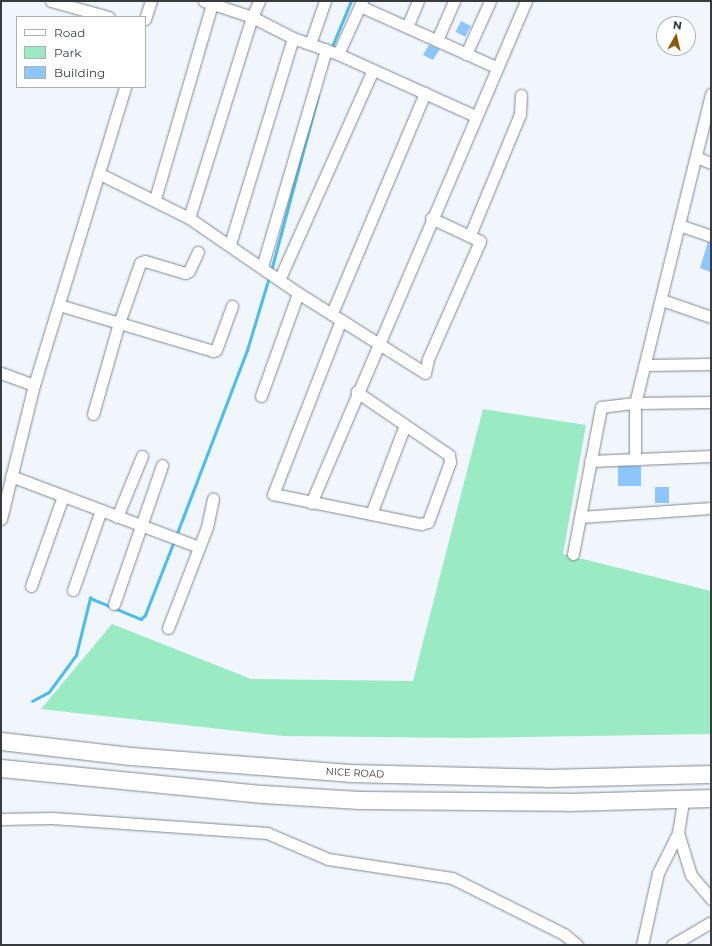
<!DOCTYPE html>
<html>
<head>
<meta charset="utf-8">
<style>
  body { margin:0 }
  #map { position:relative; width:712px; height:946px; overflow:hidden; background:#f0f6fc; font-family:Montserrat,sans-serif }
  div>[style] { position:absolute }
  .green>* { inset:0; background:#9aeac3 }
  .stream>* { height:2.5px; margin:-1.25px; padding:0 1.25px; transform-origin:1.25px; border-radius:1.25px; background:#49beec }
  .building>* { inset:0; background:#8cc6fc; transform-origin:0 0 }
  .roads { filter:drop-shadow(0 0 1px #82878d) drop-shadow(0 0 1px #82878d) }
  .minor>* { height:11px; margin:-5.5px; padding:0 5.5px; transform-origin:5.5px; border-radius:5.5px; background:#fff }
  .highway>* { height:17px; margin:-8.5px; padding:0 8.5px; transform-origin:8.5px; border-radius:8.5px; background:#fff }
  span { translate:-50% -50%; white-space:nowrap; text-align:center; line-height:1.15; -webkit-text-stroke:3.5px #fff; paint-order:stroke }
  .street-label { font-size:10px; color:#383b3d }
  .frame { position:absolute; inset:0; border:2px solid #383b3d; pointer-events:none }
  .legend { position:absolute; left:16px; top:16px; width:130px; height:72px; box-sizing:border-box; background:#fff; border:1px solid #afb1b1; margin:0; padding:5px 7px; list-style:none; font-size:12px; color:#383b3d }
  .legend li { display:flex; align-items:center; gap:8px; height:20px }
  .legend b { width:20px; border:1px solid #afb1b1 }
  .north { position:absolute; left:656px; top:16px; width:40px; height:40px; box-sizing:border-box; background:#fff; border:1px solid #afb1b1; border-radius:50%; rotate:8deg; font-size:11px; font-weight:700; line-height:16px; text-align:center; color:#383b3d }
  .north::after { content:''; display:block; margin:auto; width:14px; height:18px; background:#8a5b00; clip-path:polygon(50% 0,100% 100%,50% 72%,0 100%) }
</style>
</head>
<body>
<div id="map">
  <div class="green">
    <i style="clip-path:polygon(483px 409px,586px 425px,563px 554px,711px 591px,711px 734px,470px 738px,283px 736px,41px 709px,112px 624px,251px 679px,413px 681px)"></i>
  </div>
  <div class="stream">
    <i style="left:331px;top:49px;width:52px;rotate:-67.4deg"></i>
    <i style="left:271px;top:271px;width:181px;rotate:-75deg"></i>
    <i style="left:176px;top:536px;width:199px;rotate:-69.1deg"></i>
    <i style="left:247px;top:350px;width:76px;rotate:-73.2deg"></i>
    <i style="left:32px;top:701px;width:19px;rotate:-28deg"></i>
    <i style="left:49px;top:692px;width:46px;rotate:-53.9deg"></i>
    <i style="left:76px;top:655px;width:59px;rotate:-76.2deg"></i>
    <i style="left:90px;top:598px;width:55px;rotate:22.4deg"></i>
    <i style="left:141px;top:619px;width:6px;rotate:-45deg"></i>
    <i style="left:145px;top:615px;width:79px;rotate:-68.6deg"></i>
  </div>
  <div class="building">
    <i style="left:461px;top:21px;width:11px;height:12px;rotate:27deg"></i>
    <i style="clip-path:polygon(429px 45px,440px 49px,433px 60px,423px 55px)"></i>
    <i style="clip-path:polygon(708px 242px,711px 243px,711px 272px,700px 268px)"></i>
    <i style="left:641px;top:466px;width:20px;height:23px;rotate:90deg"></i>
    <i style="left:655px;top:487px;width:14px;height:16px"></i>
  </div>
  <div class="roads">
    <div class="minor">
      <i style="left:51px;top:1px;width:60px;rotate:15.4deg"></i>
      <i style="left:204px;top:1px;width:51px;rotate:18.4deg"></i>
      <i style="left:252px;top:17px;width:46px;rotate:27.1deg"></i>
      <i style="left:293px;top:38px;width:48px;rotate:19.6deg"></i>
      <i style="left:338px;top:54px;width:150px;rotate:24.3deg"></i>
      <i style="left:360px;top:6px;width:149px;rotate:24.2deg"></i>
      <i style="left:145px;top:19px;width:19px;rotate:-72deg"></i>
      <i style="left:407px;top:27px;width:28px;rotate:-67deg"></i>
      <i style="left:437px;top:40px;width:43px;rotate:-66.4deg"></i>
      <i style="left:310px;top:44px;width:46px;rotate:-70.8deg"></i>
      <i style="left:338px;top:54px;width:58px;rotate:-65.6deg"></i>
      <i style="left:466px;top:54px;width:58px;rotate:-65.6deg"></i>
      <i style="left:711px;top:94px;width:318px;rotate:103.8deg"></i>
      <i style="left:635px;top:403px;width:76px;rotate:-0.8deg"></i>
      <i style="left:696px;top:157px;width:16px;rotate:22deg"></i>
      <i style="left:100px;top:174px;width:99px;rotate:26.3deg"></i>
      <i style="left:189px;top:218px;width:132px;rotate:34.5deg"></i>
      <i style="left:298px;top:293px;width:150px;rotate:32.2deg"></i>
      <i style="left:425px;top:373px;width:14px;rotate:-78deg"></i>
      <i style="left:428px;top:359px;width:129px;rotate:-66.2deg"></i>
      <i style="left:480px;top:241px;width:54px;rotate:-154.9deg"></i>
      <i style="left:155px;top:199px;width:206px;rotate:-73.7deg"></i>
      <i style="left:189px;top:218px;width:211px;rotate:-72.6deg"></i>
      <i style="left:252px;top:17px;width:17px;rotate:-66deg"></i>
      <i style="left:679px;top:225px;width:34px;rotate:19deg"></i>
      <i style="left:470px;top:235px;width:131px;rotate:-67.5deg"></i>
      <i style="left:520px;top:114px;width:19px;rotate:-87deg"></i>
      <i style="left:230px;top:244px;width:215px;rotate:-73deg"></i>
      <i style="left:262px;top:267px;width:227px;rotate:-73.6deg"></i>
      <i style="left:279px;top:280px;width:230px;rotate:-65.9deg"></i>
      <i style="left:662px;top:300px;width:52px;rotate:19.1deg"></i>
      <i style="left:59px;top:305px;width:161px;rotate:16.6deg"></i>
      <i style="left:213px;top:351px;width:3px;rotate:-18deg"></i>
      <i style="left:216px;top:350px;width:47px;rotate:-70deg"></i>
      <i style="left:332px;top:313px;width:239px;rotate:-67.1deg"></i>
      <i style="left:341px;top:320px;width:187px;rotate:111.3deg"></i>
      <i style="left:273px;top:494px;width:151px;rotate:11.5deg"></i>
      <i style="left:421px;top:524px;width:7px;rotate:-16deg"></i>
      <i style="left:428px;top:522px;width:64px;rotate:-69.9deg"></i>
      <i style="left:450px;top:462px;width:7px;rotate:-98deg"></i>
      <i style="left:449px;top:455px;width:112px;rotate:-145.6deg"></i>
      <i style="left:645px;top:365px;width:66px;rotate:-0.9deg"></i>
      <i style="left:1px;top:373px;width:35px;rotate:20deg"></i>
      <i style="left:261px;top:396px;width:109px;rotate:-70.2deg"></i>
      <i style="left:93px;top:414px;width:95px;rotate:-74.1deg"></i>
      <i style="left:119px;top:323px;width:64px;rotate:-70.7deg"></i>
      <i style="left:140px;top:263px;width:5px;rotate:-22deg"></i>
      <i style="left:145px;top:261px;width:42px;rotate:16.7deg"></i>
      <i style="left:185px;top:273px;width:4px;rotate:-27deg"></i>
      <i style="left:189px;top:271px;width:21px;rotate:-65deg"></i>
      <i style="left:590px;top:461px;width:121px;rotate:-2.4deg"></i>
      <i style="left:11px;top:476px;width:201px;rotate:20.7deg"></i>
      <i style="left:311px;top:503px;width:546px;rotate:-66.82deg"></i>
      <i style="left:371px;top:514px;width:95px;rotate:-69.1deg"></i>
      <i style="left:117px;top:517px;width:66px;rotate:-67.7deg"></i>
      <i style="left:580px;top:517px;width:131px;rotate:-3.9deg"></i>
      <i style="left:1px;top:519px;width:138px;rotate:-76.2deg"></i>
      <i style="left:34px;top:385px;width:312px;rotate:-73deg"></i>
      <i style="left:573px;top:554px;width:150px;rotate:-79.2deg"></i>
      <i style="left:601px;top:407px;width:34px;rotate:-7deg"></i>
      <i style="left:635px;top:403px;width:56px;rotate:90deg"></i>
      <i style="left:31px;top:586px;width:96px;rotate:-70.4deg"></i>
      <i style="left:73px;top:590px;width:85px;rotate:-70.7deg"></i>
      <i style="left:114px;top:604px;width:147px;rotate:-70.9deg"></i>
      <i style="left:168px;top:628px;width:108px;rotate:-68.9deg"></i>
      <i style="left:207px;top:527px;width:29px;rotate:-78deg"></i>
      <i style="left:1px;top:819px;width:51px;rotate:-1.1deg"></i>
      <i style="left:52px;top:818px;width:216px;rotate:4deg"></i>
      <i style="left:267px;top:833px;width:66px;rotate:23.1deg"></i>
      <i style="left:328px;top:859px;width:125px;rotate:8.7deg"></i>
      <i style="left:452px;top:878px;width:125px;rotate:26.6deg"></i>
      <i style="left:564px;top:934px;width:17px;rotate:40deg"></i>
      <i style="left:678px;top:833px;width:44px;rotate:72.8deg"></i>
      <i style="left:691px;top:875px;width:31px;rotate:50deg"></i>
      <i style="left:642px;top:945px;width:74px;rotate:-77.5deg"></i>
      <i style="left:658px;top:873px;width:45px;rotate:-63.4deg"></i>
      <i style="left:678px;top:833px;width:33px;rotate:-81deg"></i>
      <i style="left:672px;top:945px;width:45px;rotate:-30.5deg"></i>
    </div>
    <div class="highway">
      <i style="left:1px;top:741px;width:130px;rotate:6.6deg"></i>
      <i style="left:130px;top:756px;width:220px;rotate:4.4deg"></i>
      <i style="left:349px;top:773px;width:198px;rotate:1.4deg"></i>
      <i style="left:547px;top:778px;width:164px;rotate:-1.4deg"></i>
      <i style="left:1px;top:768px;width:263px;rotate:5.7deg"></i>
      <i style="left:263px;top:794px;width:96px;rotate:3.6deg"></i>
      <i style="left:359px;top:800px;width:209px;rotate:0.5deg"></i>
      <i style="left:568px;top:802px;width:143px;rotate:-1.6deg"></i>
    </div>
  </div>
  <div class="street-label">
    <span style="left:355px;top:773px;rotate:3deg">NICE ROAD</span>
  </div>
  <div class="frame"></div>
  <ul class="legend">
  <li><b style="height:5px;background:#fff"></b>Road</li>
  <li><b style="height:11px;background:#9aeac3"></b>Park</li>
  <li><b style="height:11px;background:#8cc6fc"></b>Building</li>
  </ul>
  <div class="north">N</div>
</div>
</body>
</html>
